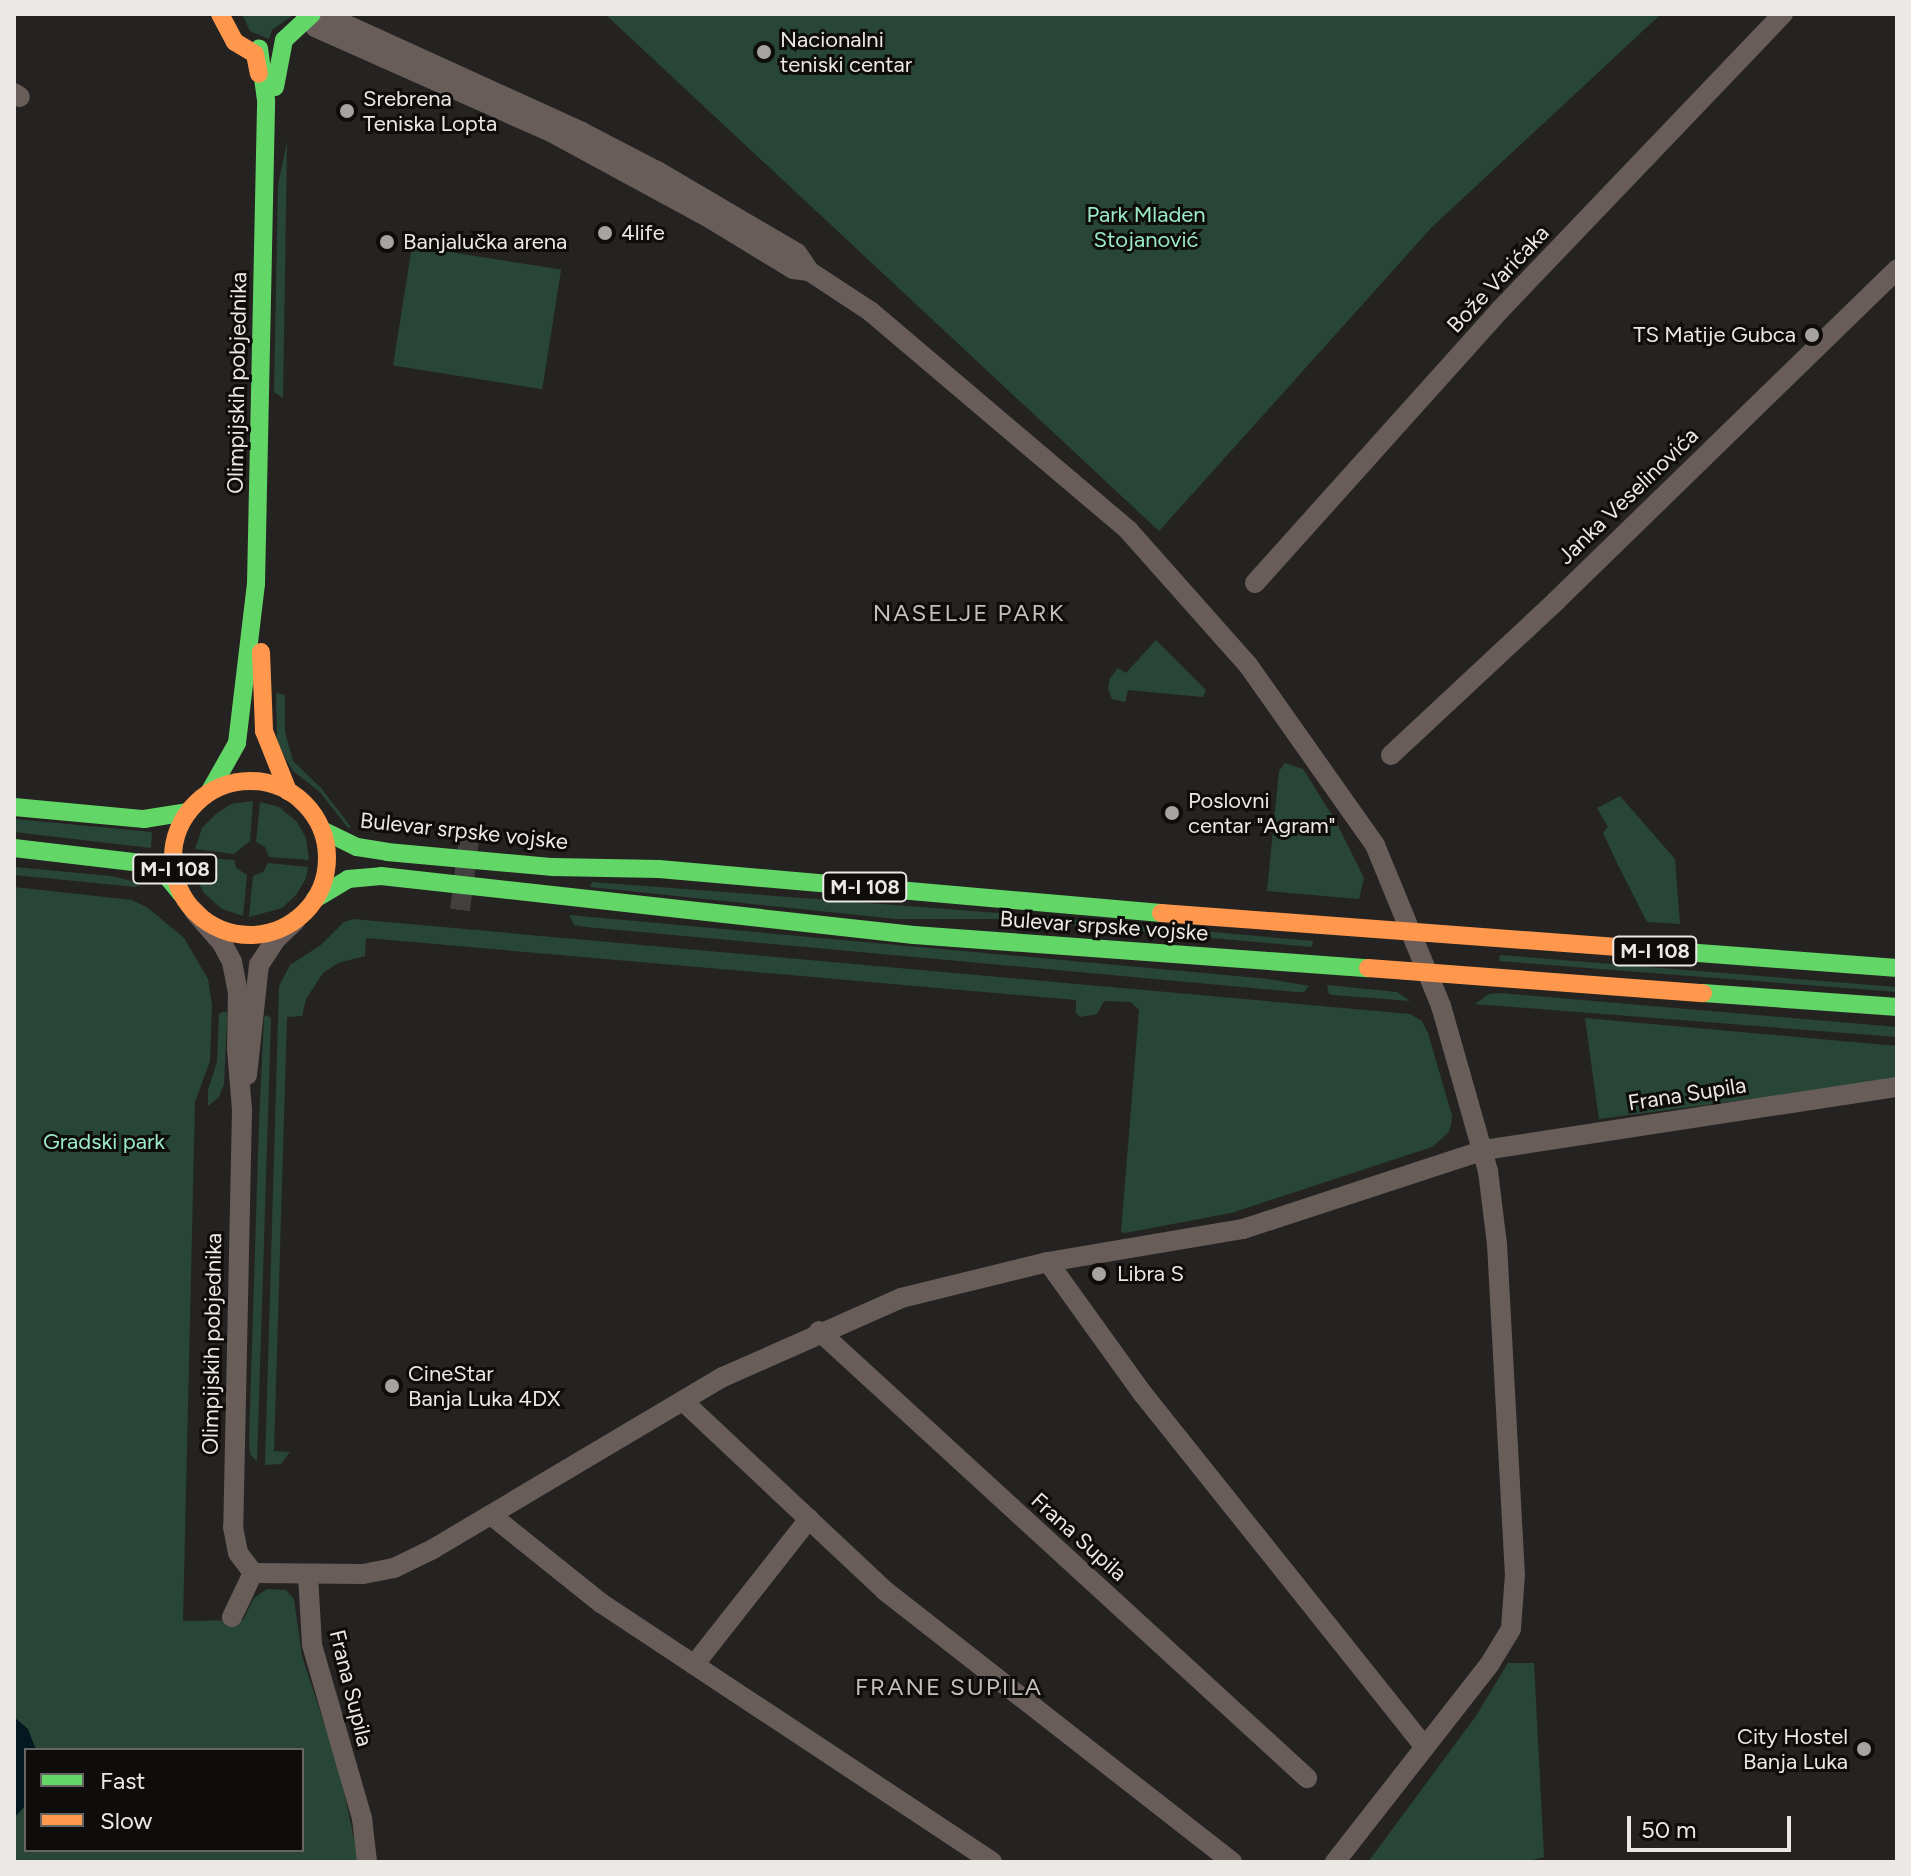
<!DOCTYPE html>
<html>
<head>
<meta charset="utf-8">
<style>
  body { margin:0 }
  #map { position:relative; width:1911px; height:1876px; overflow:hidden; background:#252321; font-family:Figtree,sans-serif }
  div>[style] { position:absolute }
  .green>* { inset:0; background:#284638; transform-origin:0 0 }
  .water>* { inset:0; background:#031820 }
  .street-tunnel>* { height:20px; margin-top:-10px; transform-origin:0; background:repeating-linear-gradient(90deg,#43413f 0 20px,transparent 0 30px) }
  .street>* { height:20px; margin:-10px; padding:0 10px; transform-origin:10px; border-radius:10px; background:#695d5a }
  .fast>* { height:18px; margin:-9px; padding:0 9px; transform-origin:9px; border-radius:9px; background:#63d668 }
  .slow>* { height:18px; margin:-9px; padding:0 9px; transform-origin:9px; border-radius:9px; background:#ff974d }
  .slow>.ring { margin:-9px; padding:0; box-sizing:content-box; background:none; border:18px solid #ff974d; border-radius:50% }
  .dots>* { width:22px; height:22px; translate:-50% -50%; box-sizing:border-box; border:4px solid #0f0d0b; border-radius:50% }
  span { translate:-50% -50%; white-space:nowrap; text-align:center; line-height:1.15; -webkit-text-stroke:6px #0f0d0b; paint-order:stroke }
  .shield-label span { padding:2px 6px; background:#0f0d0b; border:2px solid; border-radius:6px; -webkit-text-stroke-width:0 }
  .shield-label { font-size:20px; color:#ece8e6; font-weight:700 }
  .poi-label { font-size:22px; color:#ece8e6 }
  .left { translate:0 -50%; text-align:left }
  .right { translate:-100% -50%; text-align:right }
  .park-label { font-size:22px; color:#9aeac6 }
  .street-label { font-size:22px; color:#ece8e6 }
  .neighbourhood-label { font-size:24px; color:#c5bfba; letter-spacing:2px }
  .frame { position:absolute; inset:0; border:16px solid #ece8e6; pointer-events:none }
  .legend { position:absolute; left:24px; top:1748px; width:280px; height:104px; box-sizing:border-box; background:#0f0d0b; border:2px solid #676563; margin:0; padding:10px 14px; list-style:none; font-size:24px; color:#ece8e6 }
  .legend li { display:flex; align-items:center; gap:16px; height:40px }
  .legend b { width:40px; border:2px solid #676563 }
  .scale { position:absolute; left:1627px; top:1816px; width:164px; height:36px; box-sizing:border-box; border:4px solid #ece8e6; border-top:0; padding-left:10px; font-size:24px; line-height:28px; white-space:nowrap; color:#ece8e6; -webkit-text-stroke:6px #0f0d0b; paint-order:stroke }
</style>
</head>
<body>
<div id="map">
  <div class="green">
    <i style="clip-path:polygon(242px 14px,295px 14px,272px 30px,269px 39px,250px 31px)"></i>
    <i style="clip-path:polygon(605px 14px,1661px 14px,1432px 227px,1159px 531px)"></i>
    <i style="clip-path:polygon(287px 142px,283px 398px,274px 392px,278px 185px)"></i>
    <i style="left:412px;top:246px;width:151px;height:121px;rotate:9deg"></i>
    <i style="clip-path:polygon(1156px 640px,1206px 690px,1203px 697px,1128px 690px,1125px 702px,1112px 699px,1108px 689px,1110px 678px,1118px 668px,1126px 673px)"></i>
    <i style="clip-path:polygon(276px 693px,285px 695px,285px 732px,293px 761px,321px 788px,351px 827px,348px 828px,320px 792px,293px 771px,277px 744px)"></i>
    <i style="clip-path:polygon(1285px 763px,1303px 769px,1335px 820px,1364px 878px,1359px 899px,1267px 891px,1279px 771px)"></i>
    <i style="clip-path:polygon(1620px 796px,1675px 859px,1680px 924px,1647px 922px,1618px 865px,1603px 833px,1608px 827px,1597px 808px)"></i>
    <i style="clip-path:polygon(253px 801px,250px 841px,234px 854px,195px 849px,202px 828px,216px 814px,231px 804px)"></i>
    <i style="clip-path:polygon(260px 802px,279px 807px,297px 822px,306px 838px,309px 860px,269px 857px,265px 847px,256px 842px)"></i>
    <i style="clip-path:polygon(14px 819px,152px 832px,151px 848px,14px 832px)"></i>
    <i style="clip-path:polygon(194px 857px,234px 860px,236px 868px,247px 875px,243px 916px,222px 909px,204px 893px,197px 880px)"></i>
    <i style="clip-path:polygon(268px 863px,308px 867px,306px 878px,296px 895px,282px 908px,249px 917px,253px 876px,263px 872px)"></i>
    <i style="clip-path:polygon(14px 867px,111px 876px,140px 883px,136px 887px,14px 875px)"></i>
    <i style="clip-path:polygon(592px 882px,1012px 914px,1313px 941px,1312px 947px,1002px 919px,896px 919px,590px 887px)"></i>
    <i style="clip-path:polygon(evenodd,14px 887px,132px 900px,148px 908px,184px 938px,208px 979px,212px 1005px,210px 1061px,195px 1102px,183px 1621px,243px 1620px,254px 1598px,267px 1589px,286px 1590px,294px 1599px,302px 1656px,339px 1769px,359px 1862px,14px 1862px,14px 887px,26px 1750px,302px 1750px,302px 1850px,26px 1850px,26px 1750px)"></i>
    <i style="clip-path:polygon(569px 915px,1269px 979px,1309px 986px,1304px 992px,1296px 992px,586px 927px,574px 925px)"></i>
    <i style="clip-path:polygon(353px 919px,1410px 1014px,1422px 1021px,1428px 1033px,1452px 1116px,1451px 1125px,1448px 1133px,1432px 1147px,1231px 1213px,1125px 1233px,1121px 1232px,1139px 1010px,1131px 1002px,1104px 1001px,1097px 1014px,1080px 1017px,1076px 1013px,1076px 1000px,366px 938px,365px 956px,338px 963px,323px 973px,306px 999px,302px 1016px,287px 1017px,274px 1451px,290px 1452px,281px 1464px,265px 1465px,279px 986px,290px 965px,321px 945px,344px 922px)"></i>
    <i style="clip-path:polygon(1500px 955px,1897px 987px,1897px 992px,1499px 961px)"></i>
    <i style="clip-path:polygon(1327px 985px,1397px 992px,1410px 1001px,1334px 995px,1329px 994px)"></i>
    <i style="clip-path:polygon(1500px 993px,1897px 1027px,1897px 1037px,1475px 1004px,1489px 994px)"></i>
    <i style="clip-path:polygon(223px 1012px,227px 1012px,227px 1021px,224px 1084px,219px 1097px,208px 1106px,208px 1090px,217px 1062px,219px 1014px)"></i>
    <i style="clip-path:polygon(268px 1015px,271px 1019px,257px 1462px,250px 1454px,249px 1441px,259px 1123px,264px 1017px)"></i>
    <i style="clip-path:polygon(1585px 1018px,1897px 1046px,1897px 1080px,1599px 1119px)"></i>
    <i style="clip-path:polygon(1508px 1663px,1534px 1663px,1544px 1857px,1524px 1862px,1368px 1862px,1476px 1716px)"></i>
  </div>
  <div class="water">
    <i style="clip-path:polygon(14px 1717px,28px 1729px,36px 1750px,26px 1750px,26px 1805px,14px 1818px)"></i>
  </div>
  <div class="street-tunnel">
    <i style="left:460px;top:910px;width:72px;rotate:-82.8deg"></i>
  </div>
  <div class="street">
    <i style="left:323px;top:14px;width:285px;rotate:24.5deg"></i>
    <i style="left:582px;top:132px;width:85px;rotate:27.5deg"></i>
    <i style="left:657px;top:171px;width:162px;rotate:30.4deg"></i>
    <i style="left:797px;top:253px;width:22px;rotate:56deg"></i>
    <i style="left:809px;top:271px;width:73px;rotate:33.3deg"></i>
    <i style="left:870px;top:311px;width:340px;rotate:40.3deg"></i>
    <i style="left:1129px;top:531px;width:179px;rotate:48.4deg"></i>
    <i style="left:1248px;top:665px;width:220px;rotate:54.8deg"></i>
    <i style="left:1375px;top:845px;width:174px;rotate:67.7deg"></i>
    <i style="left:1441px;top:1006px;width:172px;rotate:74.1deg"></i>
    <i style="left:1488px;top:1171px;width:74px;rotate:83deg"></i>
    <i style="left:1497px;top:1244px;width:330px;rotate:86.9deg"></i>
    <i style="left:1515px;top:1574px;width:55px;rotate:94.2deg"></i>
    <i style="left:1511px;top:1629px;width:42px;rotate:121.4deg"></i>
    <i style="left:1489px;top:1665px;width:250px;rotate:128deg"></i>
    <i style="left:315px;top:27px;width:258px;rotate:24deg"></i>
    <i style="left:551px;top:132px;width:176px;rotate:28.5deg"></i>
    <i style="left:706px;top:216px;width:102px;rotate:31.3deg"></i>
    <i style="left:793px;top:269px;width:16px;rotate:7deg"></i>
    <i style="left:14px;top:93px;width:7px;rotate:34deg"></i>
    <i style="left:1255px;top:583px;width:365px;rotate:-48.1deg"></i>
    <i style="left:1499px;top:311px;width:411px;rotate:-46.3deg"></i>
    <i style="left:1391px;top:755px;width:226px;rotate:-43deg"></i>
    <i style="left:1556px;top:601px;width:476px;rotate:-44.2deg"></i>
    <i style="left:194px;top:911px;width:43px;rotate:48.8deg"></i>
    <i style="left:222px;top:943px;width:21px;rotate:62deg"></i>
    <i style="left:232px;top:962px;width:32px;rotate:79deg"></i>
    <i style="left:238px;top:993px;width:56px;rotate:91deg"></i>
    <i style="left:237px;top:1049px;width:61px;rotate:85.3deg"></i>
    <i style="left:242px;top:1110px;width:417px;rotate:91.2deg"></i>
    <i style="left:233px;top:1527px;width:26px;rotate:79deg"></i>
    <i style="left:238px;top:1553px;width:25px;rotate:53deg"></i>
    <i style="left:247px;top:1075px;width:111px;rotate:-83.8deg"></i>
    <i style="left:259px;top:965px;width:31px;rotate:-57deg"></i>
    <i style="left:276px;top:939px;width:26px;rotate:-43deg"></i>
    <i style="left:1048px;top:1262px;width:163px;rotate:54.3deg"></i>
    <i style="left:1143px;top:1394px;width:452px;rotate:51.4deg"></i>
    <i style="left:819px;top:1331px;width:662px;rotate:42.49deg"></i>
    <i style="left:684px;top:1402px;width:274px;rotate:43.2deg"></i>
    <i style="left:884px;top:1590px;width:442px;rotate:38deg"></i>
    <i style="left:491px;top:1515px;width:141px;rotate:38.7deg"></i>
    <i style="left:601px;top:1603px;width:469px;rotate:33.5deg"></i>
    <i style="left:308px;top:1575px;width:70px;rotate:86.7deg"></i>
    <i style="left:312px;top:1645px;width:180px;rotate:73.9deg"></i>
    <i style="left:362px;top:1818px;width:44px;rotate:83.5deg"></i>
    <i style="left:232px;top:1617px;width:49px;rotate:-64.5deg"></i>
    <i style="left:253px;top:1573px;width:110px;rotate:0.5deg"></i>
    <i style="left:363px;top:1574px;width:32px;rotate:-11deg"></i>
    <i style="left:394px;top:1568px;width:43px;rotate:-26deg"></i>
    <i style="left:433px;top:1549px;width:337px;rotate:-30.7deg"></i>
    <i style="left:723px;top:1377px;width:195px;rotate:-23.9deg"></i>
    <i style="left:901px;top:1298px;width:151px;rotate:-13.8deg"></i>
    <i style="left:1048px;top:1262px;width:198px;rotate:-9.6deg"></i>
    <i style="left:1243px;top:1229px;width:254px;rotate:-18.1deg"></i>
    <i style="left:1484px;top:1150px;width:418px;rotate:-8.7deg"></i>
    <i style="left:694px;top:1665px;width:186px;rotate:-51.8deg"></i>
  </div>
  <div class="fast">
    <i style="left:275px;top:87px;width:48px;rotate:-79.2deg"></i>
    <i style="left:284px;top:40px;width:38px;rotate:-43deg"></i>
    <i style="left:210px;top:791px;width:55px;rotate:-60.6deg"></i>
    <i style="left:237px;top:743px;width:160px;rotate:-83.2deg"></i>
    <i style="left:256px;top:584px;width:484px;rotate:-88.8deg"></i>
    <i style="left:266px;top:100px;width:52px;rotate:-97.7deg"></i>
    <i style="left:14px;top:807px;width:131px;rotate:5.3deg"></i>
    <i style="left:144px;top:819px;width:45px;rotate:-9deg"></i>
    <i style="left:322px;top:830px;width:39px;rotate:26deg"></i>
    <i style="left:357px;top:847px;width:30px;rotate:9deg"></i>
    <i style="left:387px;top:852px;width:167px;rotate:5.2deg"></i>
    <i style="left:553px;top:867px;width:106px;rotate:1.1deg"></i>
    <i style="left:659px;top:869px;width:504px;rotate:5.01deg"></i>
    <i style="left:14px;top:848px;width:137px;rotate:6.7deg"></i>
    <i style="left:150px;top:864px;width:18px;rotate:34deg"></i>
    <i style="left:165px;top:874px;width:26px;rotate:51deg"></i>
    <i style="left:315px;top:899px;width:39px;rotate:-31deg"></i>
    <i style="left:348px;top:879px;width:33px;rotate:-5deg"></i>
    <i style="left:381px;top:876px;width:536px;rotate:6.32deg"></i>
    <i style="left:914px;top:935px;width:455px;rotate:4.2deg"></i>
    <i style="left:1685px;top:952px;width:213px;rotate:4.3deg"></i>
    <i style="left:1703px;top:993px;width:195px;rotate:4.1deg"></i>
  </div>
  <div class="slow">
    <i style="left:220px;top:14px;width:32px;rotate:62deg"></i>
    <i style="left:235px;top:42px;width:23px;rotate:31deg"></i>
    <i style="left:255px;top:54px;width:20px;rotate:79deg"></i>
    <i style="left:261px;top:652px;width:79px;rotate:87.8deg"></i>
    <i style="left:264px;top:731px;width:65px;rotate:68.2deg"></i>
    <i class="ring" style="left:173px;top:781px;width:136px;height:136px"></i>
    <i style="left:1161px;top:913px;width:525px;rotate:4.26deg"></i>
    <i style="left:1368px;top:968px;width:336px;rotate:4.3deg"></i>
  </div>
  <div class="dots">
    <i style="left:764px;top:52px;background:#a6a3a1"></i>
    <i style="left:347px;top:111px;background:#a6a3a1"></i>
    <i style="left:605px;top:233px;background:#a6a3a1"></i>
    <i style="left:387px;top:242px;background:#a6a3a1"></i>
    <i style="left:1812px;top:335px;background:#a6a3a1"></i>
    <i style="left:1172px;top:813px;background:#a6a3a1"></i>
    <i style="left:1099px;top:1274px;background:#a6a3a1"></i>
    <i style="left:392px;top:1386px;background:#a6a3a1"></i>
    <i style="left:1864px;top:1749px;background:#a6a3a1"></i>
  </div>
  <div class="shield-label">
    <span style="left:175px;top:869px">M-I 108</span>
    <span style="left:865px;top:887px">M-I 108</span>
    <span style="left:1655px;top:951px">M-I 108</span>
  </div>
  <div class="poi-label">
    <span class="left" style="left:780px;top:52px">Nacionalni<br>teniski centar</span>
    <span class="left" style="left:363px;top:111px">Srebrena<br>Teniska Lopta</span>
    <span class="left" style="left:621px;top:233px">4life</span>
    <span class="left" style="left:403px;top:242px">Banjalučka arena</span>
    <span class="right" style="left:1796px;top:335px">TS Matije Gubca</span>
    <span class="left" style="left:1188px;top:813px">Poslovni<br>centar "Agram"</span>
    <span class="left" style="left:1117px;top:1274px">Libra S</span>
    <span class="left" style="left:408px;top:1386px">CineStar<br>Banja Luka 4DX</span>
    <span class="right" style="left:1848px;top:1749px">City Hostel<br>Banja Luka</span>
  </div>
  <div class="park-label">
    <span style="left:1146px;top:227px">Park Mladen<br>Stojanović</span>
    <span style="left:104px;top:1142px">Gradski park</span>
  </div>
  <div class="street-label">
    <span style="left:1498px;top:279px;rotate:-47deg">Bože Varićaka</span>
    <span style="left:237px;top:383px;rotate:-89deg">Olimpijskih pobjednika</span>
    <span style="left:1628px;top:496px;rotate:-44deg">Janka Veselinovića</span>
    <span style="left:464px;top:831px;rotate:6deg">Bulevar srpske vojske</span>
    <span style="left:1104px;top:926px;rotate:4deg">Bulevar srpske vojske</span>
    <span style="left:1687px;top:1094px;rotate:-9deg">Frana Supila</span>
    <span style="left:212px;top:1344px;rotate:-89deg">Olimpijskih pobjednika</span>
    <span style="left:1079px;top:1537px;rotate:42deg">Frana Supila</span>
    <span style="left:351px;top:1688px;rotate:76deg">Frana Supila</span>
  </div>
  <div class="neighbourhood-label">
    <span style="left:969px;top:613px">NASELJE PARK</span>
    <span style="left:949px;top:1687px">FRANE SUPILA</span>
  </div>
  <div class="frame"></div>
  <ul class="legend">
  <li><b style="height:10px;background:#63d668"></b>Fast</li>
  <li><b style="height:10px;background:#ff974d"></b>Slow</li>
  </ul>
  <div class="scale">50 m</div>
</div>
</body>
</html>
